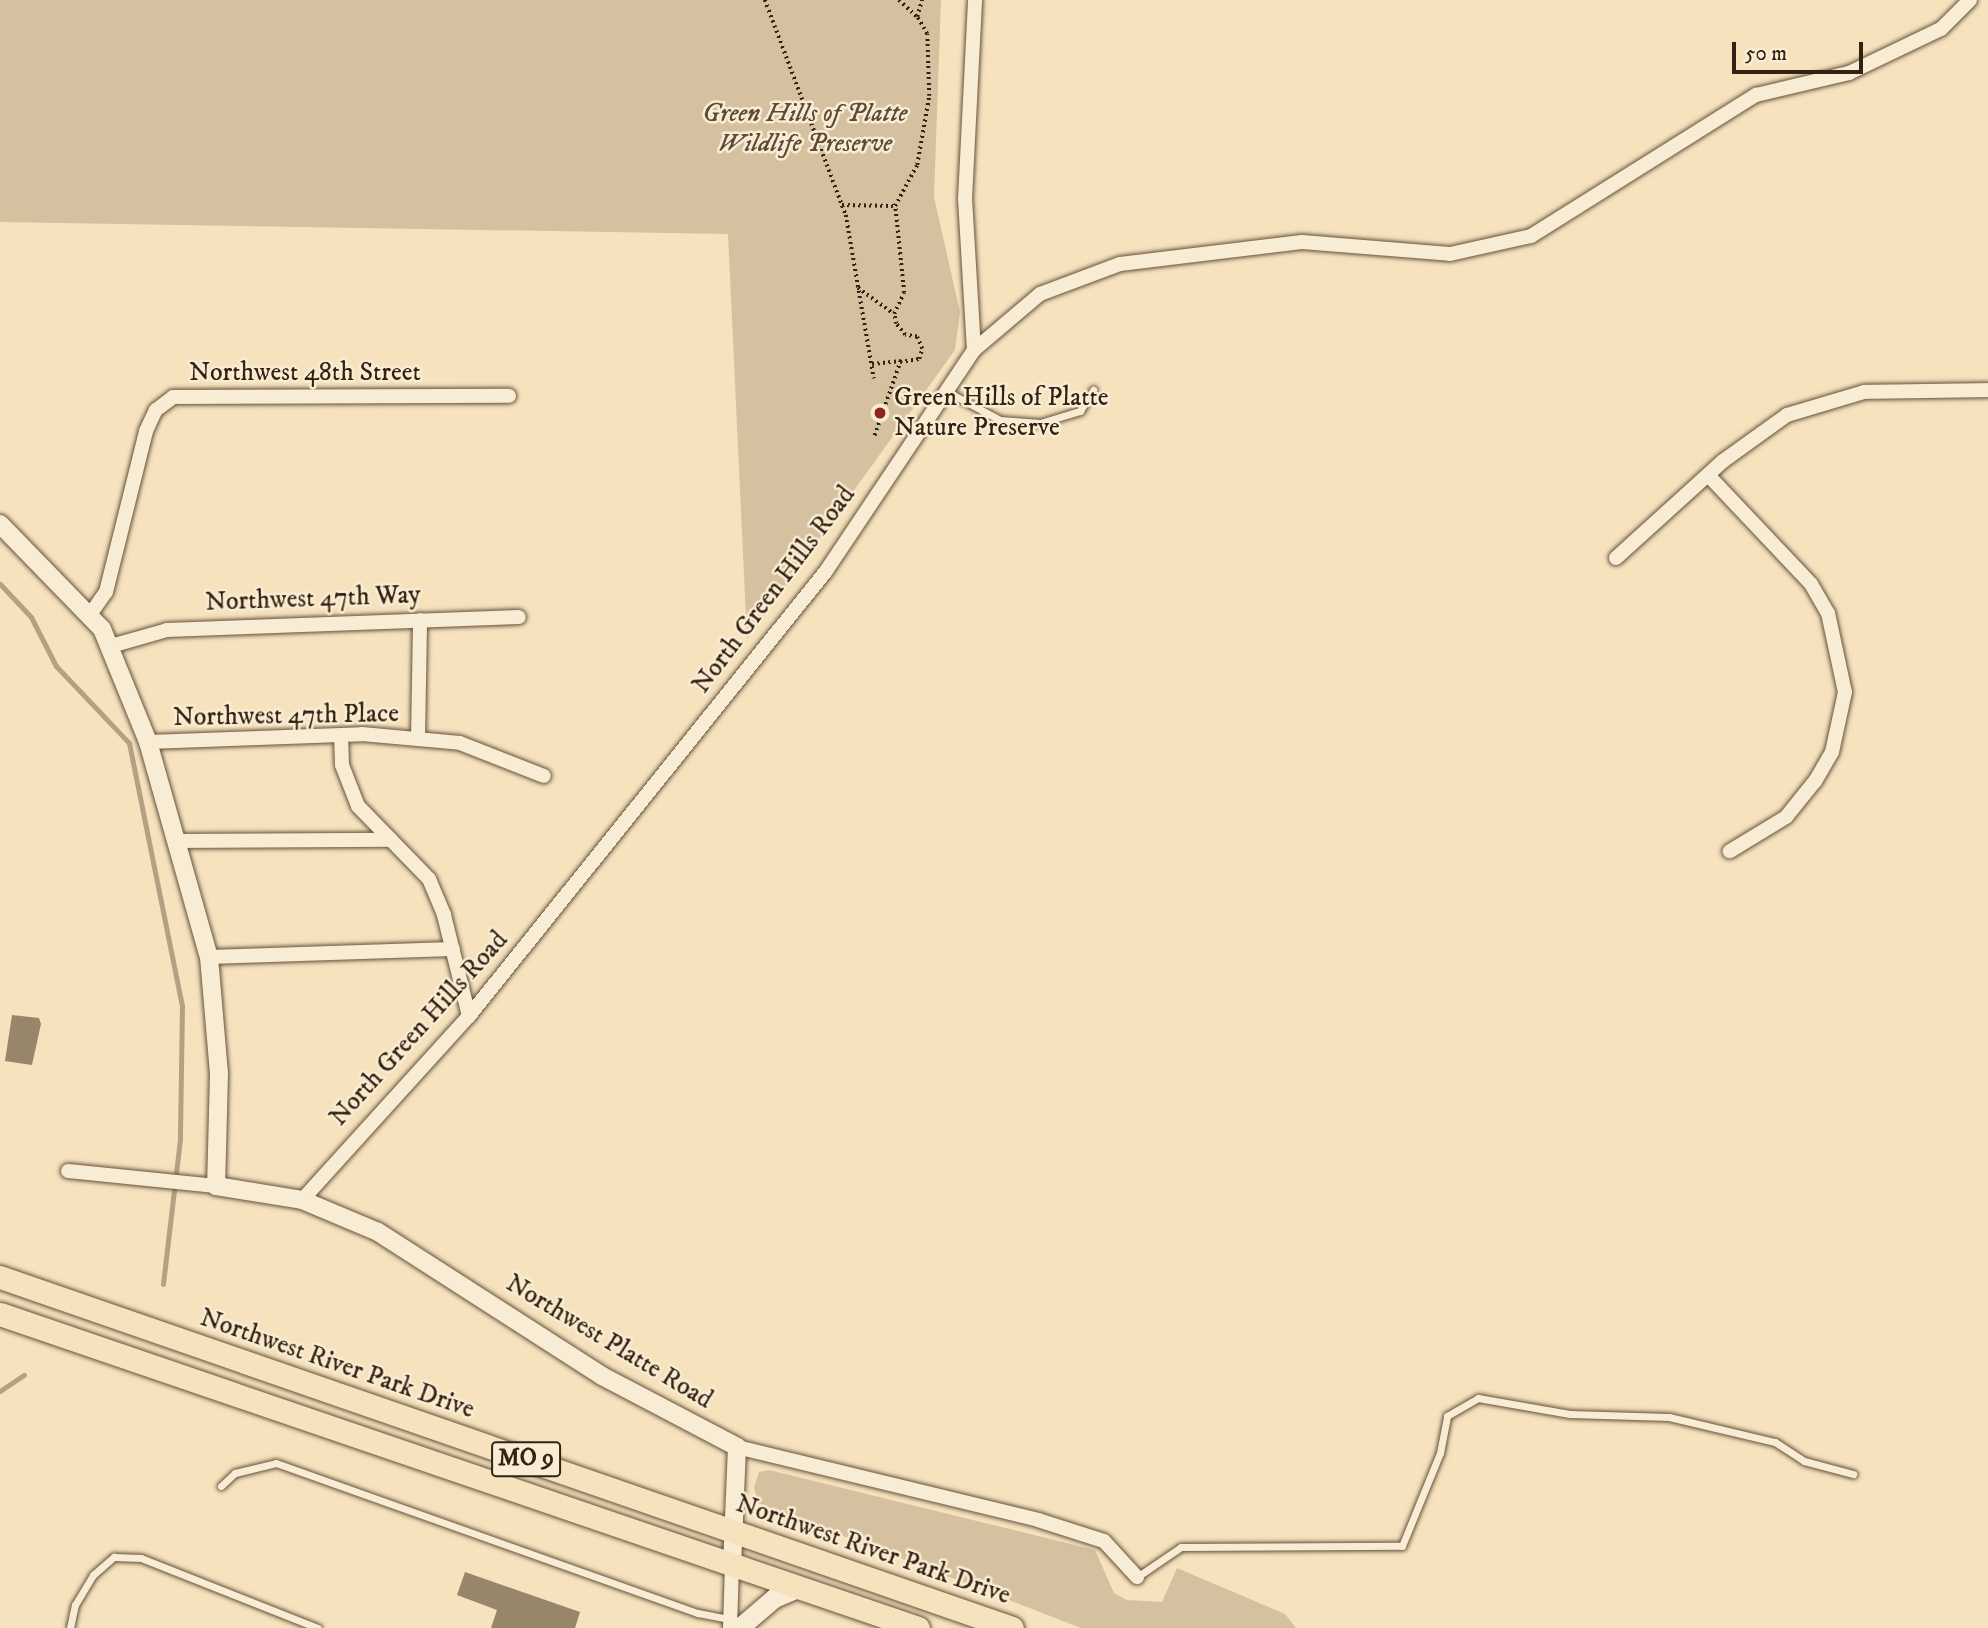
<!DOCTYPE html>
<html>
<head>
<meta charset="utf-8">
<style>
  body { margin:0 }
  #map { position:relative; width:1988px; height:1628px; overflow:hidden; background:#f6e2bd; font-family:"IM FELL DW Pica",serif }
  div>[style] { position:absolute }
  .green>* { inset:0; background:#d5c1a0 }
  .stream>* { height:5px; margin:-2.5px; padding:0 2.5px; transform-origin:2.5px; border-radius:2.5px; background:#b4a183 }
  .building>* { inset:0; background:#98866a }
  .path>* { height:3.5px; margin-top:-1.75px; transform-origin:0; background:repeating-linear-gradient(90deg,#321 0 2px,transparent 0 5.5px) }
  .roads { filter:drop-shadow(0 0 2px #64523c) drop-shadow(0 0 2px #64523c) }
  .service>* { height:7px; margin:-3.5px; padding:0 3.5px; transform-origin:3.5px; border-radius:3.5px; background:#f9ecd4 }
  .minor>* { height:14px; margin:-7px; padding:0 7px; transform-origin:7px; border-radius:7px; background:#f9ecd4 }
  .tertiary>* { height:18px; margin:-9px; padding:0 9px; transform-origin:9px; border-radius:9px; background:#f9ecd4 }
  .secondary>* { height:19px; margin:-9.5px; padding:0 9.5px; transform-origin:9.5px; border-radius:9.5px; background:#f9ecd4 }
  .primary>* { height:23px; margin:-11.5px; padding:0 11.5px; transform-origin:11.5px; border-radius:11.5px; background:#f6e2bd }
  .dots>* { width:19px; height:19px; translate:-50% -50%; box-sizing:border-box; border:4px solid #f9ecd4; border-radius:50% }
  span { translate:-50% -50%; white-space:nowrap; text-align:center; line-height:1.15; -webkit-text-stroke:5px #f9ecd4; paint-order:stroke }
  .shield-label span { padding:2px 5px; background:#f9ecd4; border:2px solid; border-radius:5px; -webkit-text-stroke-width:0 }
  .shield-label { font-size:24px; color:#321; font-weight:700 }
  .park-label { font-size:26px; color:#5c4a35; font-style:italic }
  .street-label { font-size:26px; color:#321 }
  .poi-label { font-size:26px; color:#321 }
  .left { translate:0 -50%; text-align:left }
  .scale { position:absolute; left:1732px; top:42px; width:131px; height:32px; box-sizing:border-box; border:4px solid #321; border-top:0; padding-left:9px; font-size:21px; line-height:24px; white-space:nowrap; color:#321; -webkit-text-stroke:5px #f9ecd4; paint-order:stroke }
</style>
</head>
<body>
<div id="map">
  <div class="green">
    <i style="clip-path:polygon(0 0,941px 0,934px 197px,960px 312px,955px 350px,747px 639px,728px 234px,0 222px)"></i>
    <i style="clip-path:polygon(769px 1470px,1095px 1550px,1114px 1593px,1127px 1600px,1162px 1602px,1177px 1568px,1285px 1614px,1296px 1628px,1081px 1628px,758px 1503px,754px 1487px,759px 1472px)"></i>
  </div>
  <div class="stream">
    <i style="left:0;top:584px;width:45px;rotate:46.8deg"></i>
    <i style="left:31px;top:617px;width:55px;rotate:63deg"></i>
    <i style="left:56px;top:666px;width:106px;rotate:46.5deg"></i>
    <i style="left:129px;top:743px;width:268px;rotate:78.6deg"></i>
    <i style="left:182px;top:1006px;width:133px;rotate:90.9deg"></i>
    <i style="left:180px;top:1139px;width:146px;rotate:96.7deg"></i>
    <i style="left:0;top:1391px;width:29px;rotate:-34deg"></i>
  </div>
  <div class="building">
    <i style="clip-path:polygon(12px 1015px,39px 1018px,41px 1024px,32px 1065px,5px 1061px)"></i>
    <i style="clip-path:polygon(465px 1572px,580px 1612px,575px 1628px,491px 1628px,497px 1610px,457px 1595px)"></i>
  </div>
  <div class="path">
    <i style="left:765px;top:0;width:230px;rotate:69.4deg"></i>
    <i style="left:846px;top:215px;width:166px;rotate:80.3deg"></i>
    <i style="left:899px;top:0;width:25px;rotate:43deg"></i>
    <i style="left:842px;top:205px;width:53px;rotate:1.1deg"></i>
    <i style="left:858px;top:288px;width:44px;rotate:35.8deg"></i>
    <i style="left:900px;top:362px;width:19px;rotate:-9deg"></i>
    <i style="left:919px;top:359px;width:10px;rotate:-73deg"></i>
    <i style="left:922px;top:349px;width:13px;rotate:-113deg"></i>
    <i style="left:917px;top:337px;width:12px;rotate:-171deg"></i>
    <i style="left:905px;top:335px;width:14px;rotate:-129deg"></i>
    <i style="left:896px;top:324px;width:10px;rotate:-101deg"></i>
    <i style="left:894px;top:314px;width:23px;rotate:-65deg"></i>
    <i style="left:904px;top:293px;width:87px;rotate:-95.9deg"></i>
    <i style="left:895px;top:206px;width:47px;rotate:-61.8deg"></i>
    <i style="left:917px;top:165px;width:70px;rotate:-80.1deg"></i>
    <i style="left:929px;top:96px;width:62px;rotate:-91.8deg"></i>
    <i style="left:927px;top:34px;width:20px;rotate:-120deg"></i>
    <i style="left:917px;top:17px;width:18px;rotate:-74deg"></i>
    <i style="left:872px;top:364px;width:29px;rotate:-6deg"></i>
    <i style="left:901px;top:361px;width:82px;rotate:109.3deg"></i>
  </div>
  <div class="roads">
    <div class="service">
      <i style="left:946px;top:391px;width:61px;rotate:28.2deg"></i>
      <i style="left:1000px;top:420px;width:40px;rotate:4.3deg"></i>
      <i style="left:1040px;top:423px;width:42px;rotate:-16.7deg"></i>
      <i style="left:1080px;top:411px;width:25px;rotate:-58deg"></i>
      <i style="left:221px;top:1486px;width:19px;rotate:-43deg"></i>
      <i style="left:235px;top:1473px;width:42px;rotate:-13.7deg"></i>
      <i style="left:276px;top:1463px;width:448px;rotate:19.6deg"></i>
      <i style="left:698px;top:1613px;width:33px;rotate:11deg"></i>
      <i style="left:1137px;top:1577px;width:53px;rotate:-34.3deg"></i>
      <i style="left:1181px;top:1547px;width:221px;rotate:-0.3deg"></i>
      <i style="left:1402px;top:1546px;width:100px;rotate:-67.8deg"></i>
      <i style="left:1440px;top:1453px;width:38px;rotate:-79deg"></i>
      <i style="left:1447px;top:1416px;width:36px;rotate:-30deg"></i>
      <i style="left:1478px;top:1398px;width:93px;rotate:9.9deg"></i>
      <i style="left:1570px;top:1414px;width:99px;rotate:1.7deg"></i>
      <i style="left:1669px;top:1417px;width:109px;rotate:13.3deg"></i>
      <i style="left:1775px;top:1442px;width:35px;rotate:33deg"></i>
      <i style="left:1804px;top:1461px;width:51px;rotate:14.9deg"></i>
      <i style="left:70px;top:1628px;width:24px;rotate:-78deg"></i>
      <i style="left:75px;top:1605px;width:35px;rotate:-59deg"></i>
      <i style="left:93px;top:1575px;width:28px;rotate:-41deg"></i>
      <i style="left:114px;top:1557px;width:27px;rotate:2deg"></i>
      <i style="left:141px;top:1558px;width:190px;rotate:21.6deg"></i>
    </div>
    <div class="minor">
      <i style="left:974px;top:350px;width:151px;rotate:-93.4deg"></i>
      <i style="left:965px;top:199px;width:199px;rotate:-87.1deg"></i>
      <i style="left:1708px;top:475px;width:150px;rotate:46.6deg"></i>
      <i style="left:1811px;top:584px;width:34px;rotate:60deg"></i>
      <i style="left:1828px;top:613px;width:81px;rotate:77.9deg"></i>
      <i style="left:1845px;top:692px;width:61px;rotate:102.2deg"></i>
      <i style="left:1832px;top:752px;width:34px;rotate:120deg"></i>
      <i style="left:1815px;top:781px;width:46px;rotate:128.9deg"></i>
      <i style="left:1786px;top:817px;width:66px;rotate:148.7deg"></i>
      <i style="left:1616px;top:558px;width:144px;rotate:-42.2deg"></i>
      <i style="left:1723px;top:461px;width:79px;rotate:-35.7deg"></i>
      <i style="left:1787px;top:415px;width:80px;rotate:-16.6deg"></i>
      <i style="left:1864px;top:392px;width:124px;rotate:-0.9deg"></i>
      <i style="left:89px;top:616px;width:29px;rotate:-55deg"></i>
      <i style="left:106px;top:592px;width:166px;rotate:-76deg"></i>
      <i style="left:146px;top:431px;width:23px;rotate:-65deg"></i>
      <i style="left:156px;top:410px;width:21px;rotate:-37deg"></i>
      <i style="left:173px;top:397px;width:336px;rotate:-0.2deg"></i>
      <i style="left:111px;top:646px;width:58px;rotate:-15.9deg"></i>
      <i style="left:167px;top:630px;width:352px;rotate:-2.1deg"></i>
      <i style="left:341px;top:735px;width:30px;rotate:88deg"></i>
      <i style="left:342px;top:765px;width:44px;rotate:68.7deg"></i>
      <i style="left:358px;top:806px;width:102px;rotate:45.8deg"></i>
      <i style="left:429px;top:879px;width:39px;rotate:67deg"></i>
      <i style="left:444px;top:915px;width:104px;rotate:76.1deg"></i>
      <i style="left:418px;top:739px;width:119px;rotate:-89deg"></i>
      <i style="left:148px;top:742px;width:214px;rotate:-2.1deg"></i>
      <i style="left:362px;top:734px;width:98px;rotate:5.2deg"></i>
      <i style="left:460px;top:743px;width:90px;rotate:21.4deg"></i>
      <i style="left:179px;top:841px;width:212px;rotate:-0.3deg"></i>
      <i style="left:209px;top:957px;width:244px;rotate:-1.9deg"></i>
      <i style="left:68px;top:1171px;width:149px;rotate:5.8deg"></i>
      <i style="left:302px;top:1200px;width:248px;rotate:-47.8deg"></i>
      <i style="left:469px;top:1016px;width:571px;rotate:-51.26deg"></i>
      <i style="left:826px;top:571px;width:266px;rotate:-56.2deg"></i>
      <i style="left:974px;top:350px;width:87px;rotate:-40.3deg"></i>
      <i style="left:1040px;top:294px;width:85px;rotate:-20.6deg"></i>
      <i style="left:1120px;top:264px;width:183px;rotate:-6.9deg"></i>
      <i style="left:1302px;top:242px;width:148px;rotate:4.6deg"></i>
      <i style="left:1450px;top:254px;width:83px;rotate:-12.5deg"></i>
      <i style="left:1531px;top:236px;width:266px;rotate:-32.1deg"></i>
      <i style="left:1756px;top:95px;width:96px;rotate:-13.3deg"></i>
      <i style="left:1849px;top:73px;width:102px;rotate:-25.6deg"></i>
      <i style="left:1941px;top:29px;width:41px;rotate:-45deg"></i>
      <i style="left:737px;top:1447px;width:310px;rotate:13.6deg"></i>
      <i style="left:1038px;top:1520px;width:69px;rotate:17.7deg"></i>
      <i style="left:1104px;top:1541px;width:49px;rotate:47.5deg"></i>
      <i style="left:730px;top:1628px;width:64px;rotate:-88.2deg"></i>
    </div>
    <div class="tertiary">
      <i style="left:0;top:524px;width:146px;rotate:45.8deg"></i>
      <i style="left:102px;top:629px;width:122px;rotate:67.8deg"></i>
      <i style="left:148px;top:742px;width:223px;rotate:74.2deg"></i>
      <i style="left:209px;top:957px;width:117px;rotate:85.1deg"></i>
      <i style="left:219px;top:1074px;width:112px;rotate:91.5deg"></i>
      <i style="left:216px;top:1186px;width:87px;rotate:9.2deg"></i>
      <i style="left:302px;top:1200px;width:82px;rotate:22.8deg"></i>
      <i style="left:378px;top:1232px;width:266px;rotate:32.7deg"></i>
      <i style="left:602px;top:1376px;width:153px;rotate:27.7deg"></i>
      <i style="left:737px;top:1447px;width:117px;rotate:92.4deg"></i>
    </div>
    <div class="secondary">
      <i style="left:739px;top:1628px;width:46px;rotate:-40.6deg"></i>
      <i style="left:774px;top:1598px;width:28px;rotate:-23deg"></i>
    </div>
    <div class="primary">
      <i style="left:0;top:1277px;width:1071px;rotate:19.13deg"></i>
      <i style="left:0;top:1314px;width:970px;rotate:18.88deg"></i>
    </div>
  </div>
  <div class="dots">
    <i style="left:880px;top:413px;background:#8f2418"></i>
  </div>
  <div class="shield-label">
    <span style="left:526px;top:1459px">MO 9</span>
  </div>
  <div class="park-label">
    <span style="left:805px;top:129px">Green Hills of Platte<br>Wildlife Preserve</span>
  </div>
  <div class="street-label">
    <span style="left:305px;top:373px">Northwest 48th Street</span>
    <span style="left:774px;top:590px;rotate:-53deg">North Green Hills Road</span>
    <span style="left:313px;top:599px;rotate:-2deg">Northwest 47th Way</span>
    <span style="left:286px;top:716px;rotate:-1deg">Northwest 47th Place</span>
    <span style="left:419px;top:1029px;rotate:-48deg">North Green Hills Road</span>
    <span style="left:609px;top:1342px;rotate:31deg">Northwest Platte Road</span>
    <span style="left:337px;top:1364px;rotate:19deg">Northwest River Park Drive</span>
    <span style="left:873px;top:1550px;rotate:19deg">Northwest River Park Drive</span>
  </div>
  <div class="poi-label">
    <span class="left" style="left:894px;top:413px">Green Hills of Platte<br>Nature Preserve</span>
  </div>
  <div class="scale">50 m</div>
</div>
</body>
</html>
